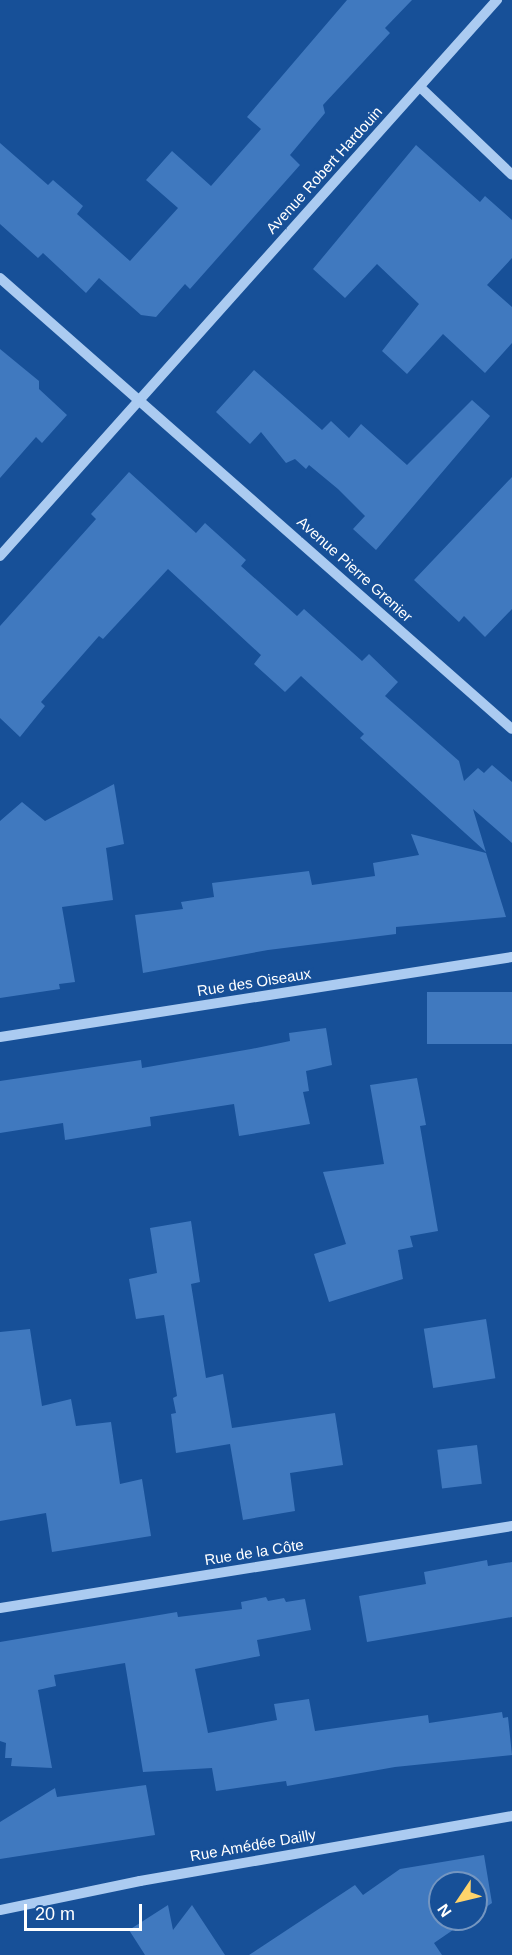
<!DOCTYPE html>
<html>
<head>
<meta charset="utf-8">
<style>
  body { margin:0 }
  #map { position:relative; width:512px; height:1955px; overflow:hidden; background:#175098; font-family:Arial,sans-serif }
  div>[style] { position:absolute }
  .building>* { inset:0; background:#4079bf; transform-origin:0 0 }
  .minor>* { height:10px; margin:-5px; padding:0 5px; transform-origin:5px; border-radius:5px; background:#abcbf1 }
  span { translate:-50% -50%; white-space:nowrap; text-align:center; line-height:1.15; -webkit-text-stroke:4.5px #175098; paint-order:stroke }
  .street-label { font-size:15px; color:#fff }
  .north { position:absolute; left:428px; top:1871px; width:60px; height:60px; box-sizing:border-box; background:#175098; border:2px solid #7496c1; border-radius:50%; rotate:235deg; font-size:16px; font-weight:700; line-height:24px; text-align:center; color:#fff }
  .north::after { content:''; display:block; margin:auto; width:21px; height:27px; background:#ffd46b; clip-path:polygon(50% 0,100% 100%,50% 72%,0 100%) }
  .scale { position:absolute; left:24px; top:1904px; width:118px; height:27px; box-sizing:border-box; border:3px solid #fff; border-top:0; padding-left:8px; font-size:18px; line-height:21px; white-space:nowrap; color:#fff; -webkit-text-stroke:4px #175098; paint-order:stroke }
</style>
</head>
<body>
<div id="map">
  <div class="building">
    <i style="clip-path:polygon(347px 0,412px 0,385px 28px,390px 33px,323px 105px,325px 113px,290px 155px,300px 165px,190px 289px,185px 284px,156px 317px,141px 315px,99px 278px,86px 293px,43px 253px,38px 258px,0 224px,0 143px,48px 185px,53px 180px,83px 206px,77px 214px,130px 261px,178px 208px,146px 180px,172px 151px,211px 186px,261px 129px,247px 117px)"></i>
    <i style="clip-path:polygon(416px 145px,480px 202px,485px 196px,512px 220px,512px 258px,487px 285px,512px 307px,512px 343px,485px 373px,443px 334px,407px 374px,382px 351px,419px 304px,377px 264px,345px 298px,313px 269px)"></i>
    <i style="clip-path:polygon(0 349px,39px 381px,39px 389px,67px 415px,42px 443px,36px 437px,0 478px)"></i>
    <i style="clip-path:polygon(254px 370px,322px 430px,331px 421px,349px 438px,361px 424px,407px 465px,472px 400px,490px 416px,376px 550px,353px 529px,365px 516px,338px 489px,309px 465px,306px 469px,295px 459px,286px 463px,261px 432px,250px 444px,216px 412px)"></i>
    <i style="clip-path:polygon(129px 472px,196px 533px,205px 523px,246px 560px,241px 566px,297px 616px,304px 609px,362px 661px,369px 654px,398px 682px,385px 696px,459px 761px,464px 781px,478px 768px,484px 773px,492px 765px,512px 782px,512px 843px,473px 809px,486px 852px,360px 738px,364px 734px,301px 676px,285px 692px,254px 664px,261px 655px,168px 569px,103px 639px,99px 636px,41px 702px,45px 706px,20px 737px,0 718px,0 626px,96px 519px,91px 514px)"></i>
    <i style="clip-path:polygon(512px 477px,512px 609px,485px 637px,464px 616px,459px 622px,414px 580px)"></i>
    <i style="clip-path:polygon(114px 784px,124px 844px,106px 848px,113px 900px,62px 907px,75px 982px,59px 984px,60px 989px,0 998px,0 821px,22px 802px,45px 821px)"></i>
    <i style="clip-path:polygon(411px 834px,486px 853px,506px 917px,396px 927px,396px 934px,268px 950px,143px 973px,135px 915px,183px 909px,181px 902px,214px 897px,212px 883px,309px 871px,312px 885px,375px 876px,373px 863px,419px 855px)"></i>
    <i style="left:512px;top:992px;width:52px;height:85px;rotate:90deg"></i>
    <i style="clip-path:polygon(326px 1028px,332px 1065px,306px 1071px,309px 1091px,303px 1092px,310px 1124px,239px 1136px,234px 1104px,150px 1117px,151px 1126px,65px 1140px,63px 1123px,0 1133px,0 1081px,141px 1060px,142px 1068px,251px 1049px,290px 1041px,289px 1033px)"></i>
    <i style="clip-path:polygon(417px 1078px,426px 1125px,420px 1126px,438px 1231px,410px 1236px,413px 1247px,398px 1250px,403px 1279px,329px 1302px,314px 1254px,346px 1244px,323px 1172px,384px 1164px,370px 1085px)"></i>
    <i style="clip-path:polygon(191px 1221px,200px 1282px,191px 1284px,206px 1378px,223px 1374px,232px 1428px,335px 1413px,343px 1465px,290px 1473px,295px 1511px,243px 1520px,230px 1444px,176px 1453px,171px 1414px,176px 1413px,173px 1398px,177px 1396px,164px 1315px,136px 1319px,129px 1279px,157px 1273px,150px 1228px)"></i>
    <i style="left:486px;top:1319px;width:60px;height:63px;rotate:81deg"></i>
    <i style="clip-path:polygon(30px 1329px,42px 1406px,71px 1399px,76px 1426px,111px 1422px,120px 1484px,142px 1479px,151px 1536px,52px 1552px,46px 1513px,0 1521px,0 1332px)"></i>
    <i style="left:477px;top:1445px;width:39px;height:40px;rotate:83deg"></i>
    <i style="clip-path:polygon(487px 1560px,488px 1566px,512px 1562px,512px 1617px,367px 1642px,359px 1596px,426px 1584px,424px 1572px)"></i>
    <i style="clip-path:polygon(266px 1597px,268px 1601px,284px 1598px,286px 1602px,305px 1599px,311px 1630px,257px 1640px,260px 1656px,195px 1669px,208px 1733px,277px 1720px,274px 1704px,309px 1699px,315px 1731px,428px 1715px,429px 1723px,502px 1712px,503px 1718px,508px 1717px,512px 1755px,395px 1767px,287px 1786px,286px 1781px,216px 1791px,212px 1768px,143px 1772px,125px 1663px,54px 1675px,56px 1686px,38px 1690px,52px 1768px,11px 1766px,12px 1758px,5px 1758px,6px 1743px,0 1741px,0 1642px,177px 1612px,178px 1617px,242px 1609px,241px 1602px)"></i>
    <i style="clip-path:polygon(146px 1785px,155px 1835px,0 1859px,0 1822px,55px 1788px,57px 1797px)"></i>
    <i style="clip-path:polygon(484px 1855px,492px 1903px,476px 1914px,476px 1883px,440px 1883px,440px 1919px,469px 1919px,434px 1943px,442px 1955px,249px 1955px,355px 1885px,363px 1895px,400px 1869px)"></i>
    <i style="clip-path:polygon(168px 1905px,173px 1930px,192px 1905px,225px 1955px,145px 1955px,129px 1930px)"></i>
  </div>
  <div class="minor">
    <i style="left:420px;top:87px;width:127px;rotate:43.7deg"></i>
    <i style="left:0;top:278px;width:682px;rotate:41.38deg"></i>
    <i style="left:0;top:556px;width:746px;rotate:-48.21deg"></i>
    <i style="left:0;top:1037px;width:518px;rotate:-8.88deg"></i>
    <i style="left:0;top:1608px;width:519px;rotate:-9.1deg"></i>
    <i style="left:0;top:1910px;width:143px;rotate:-11.7deg"></i>
    <i style="left:140px;top:1881px;width:378px;rotate:-9.9deg"></i>
  </div>
  <div class="street-label">
    <span style="left:324px;top:170px;rotate:-48deg">Avenue Robert Hardouin</span>
    <span style="left:355px;top:569px;rotate:42deg">Avenue Pierre Grenier</span>
    <span style="left:254px;top:982px;rotate:-9deg">Rue des Oiseaux</span>
    <span style="left:254px;top:1552px;rotate:-9deg">Rue de la Côte</span>
    <span style="left:253px;top:1845px;rotate:-10deg">Rue Amédée Dailly</span>
  </div>
  <div class="north">N</div>
  <div class="scale">20 m</div>
</div>
</body>
</html>
